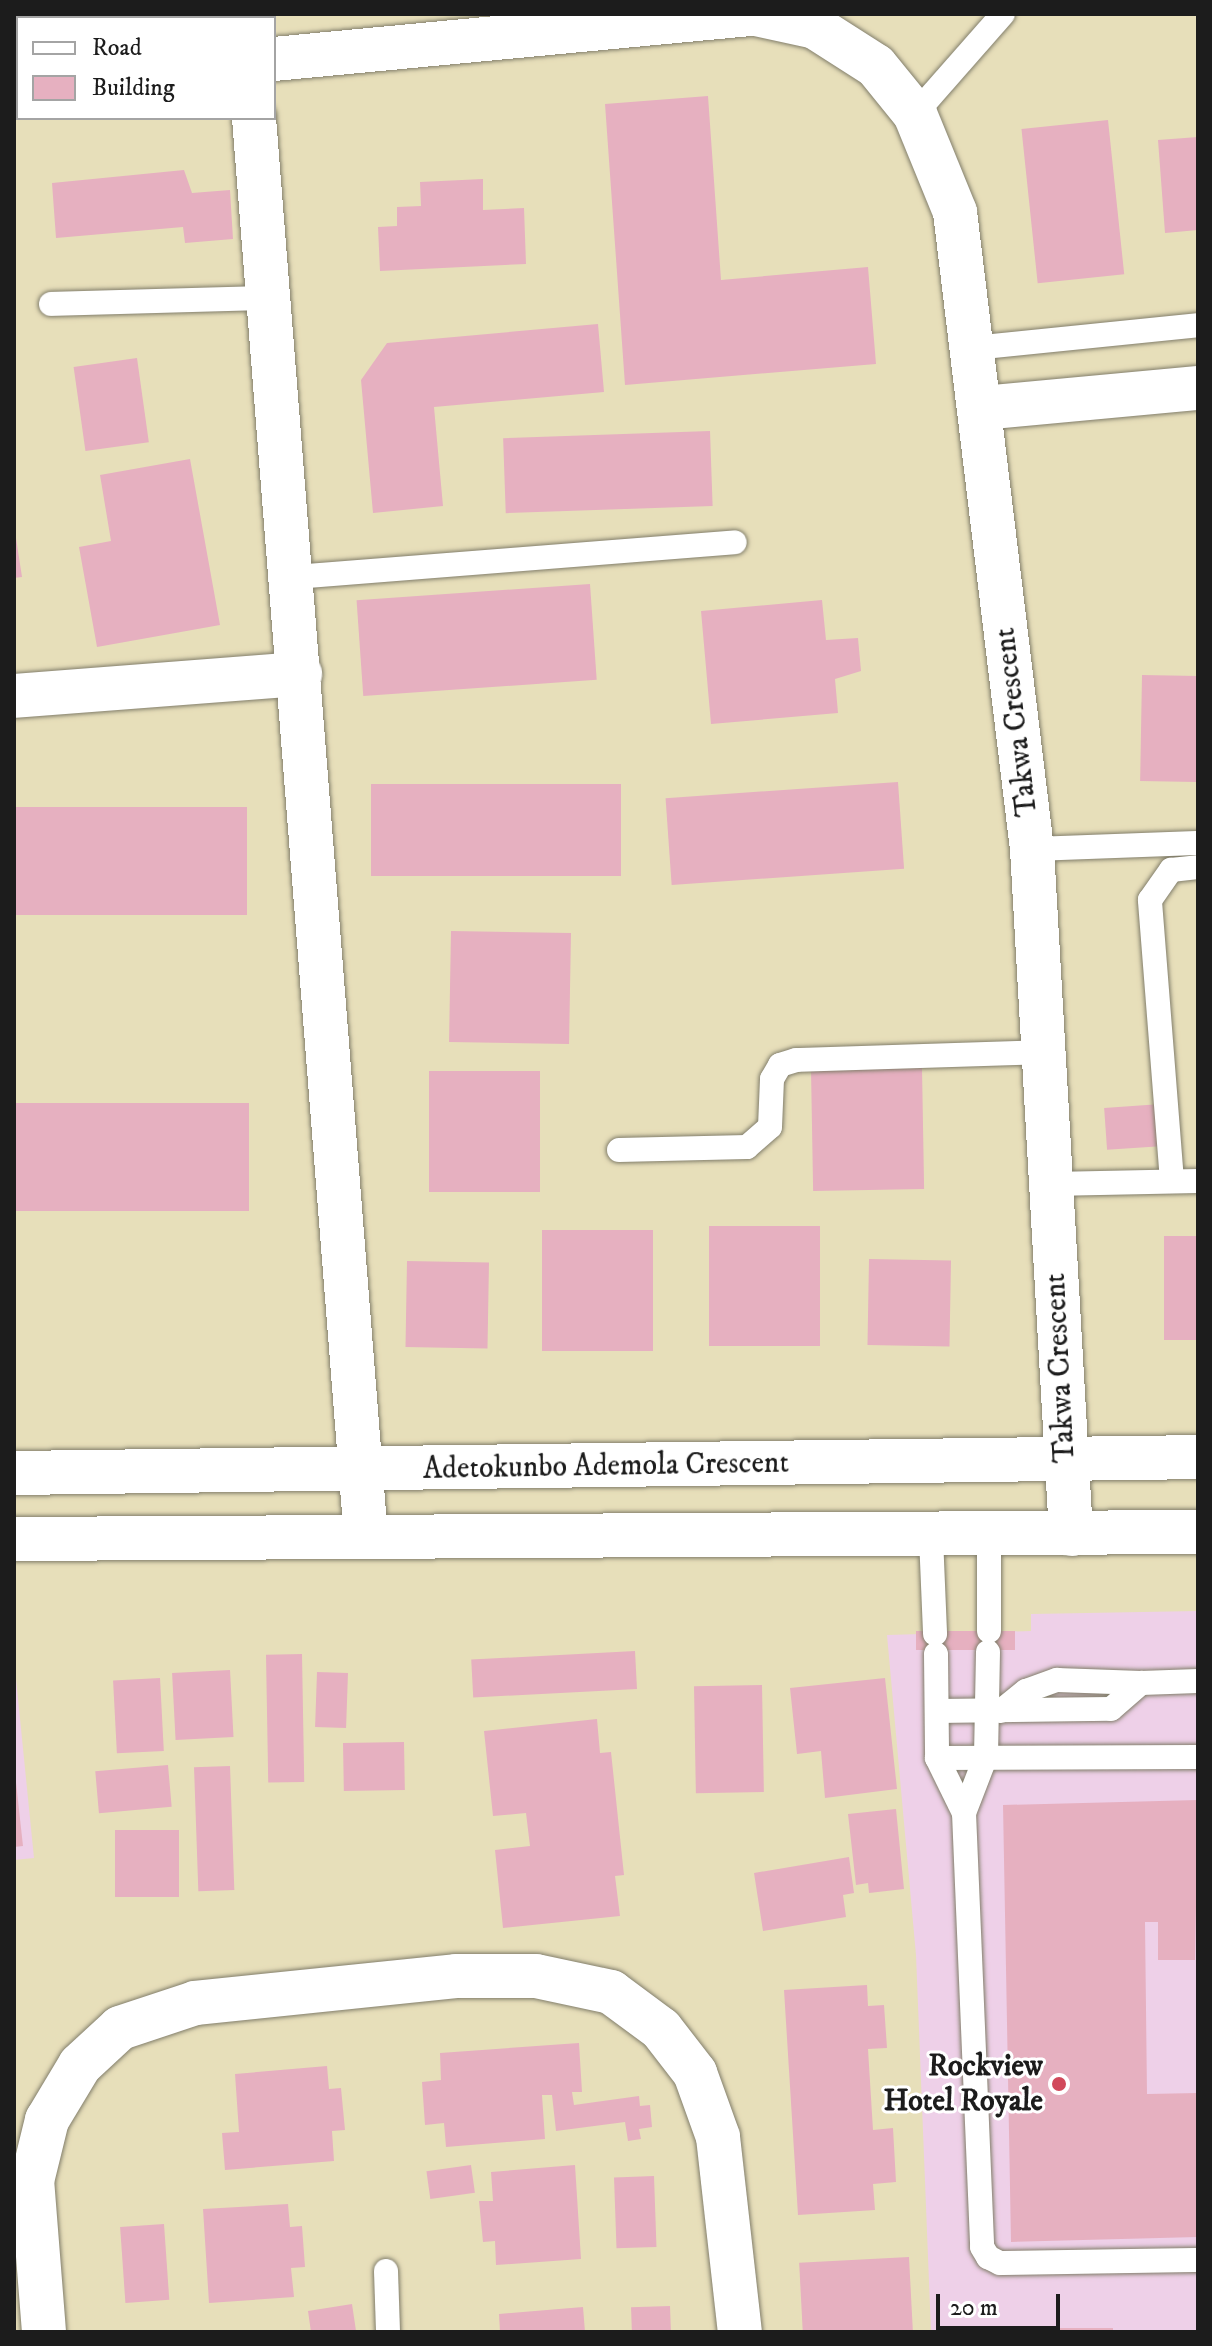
<!DOCTYPE html>
<html>
<head>
<meta charset="utf-8">
<style>
  body { margin:0 }
  #map { position:relative; width:1212px; height:2346px; overflow:hidden; background:#e7dfba; font-family:"IM FELL DW Pica",serif }
  div>[style] { position:absolute }
  .built>* { inset:0; background:#eed0e8 }
  .building>* { inset:0; background:#e6b0c0; transform-origin:0 0 }
  .roads { filter:drop-shadow(0 0 2px #827e6b) drop-shadow(0 0 2px #827e6b) }
  .lane>* { height:24px; margin:-12px; padding:0 12px; transform-origin:12px; border-radius:12px; background:#fff }
  .street>* { height:44px; margin:-22px; padding:0 22px; transform-origin:22px; border-radius:22px; background:#fff }
  .secondary>* { height:44px; margin:-22px; padding:0 22px; transform-origin:22px; border-radius:22px; background:#fff }
  .dots>* { width:22px; height:22px; translate:-50% -50%; box-sizing:border-box; border:4px solid #fff; border-radius:50% }
  span { translate:-50% -50%; white-space:nowrap; text-align:center; line-height:1.15; -webkit-text-stroke:6px #fff; paint-order:stroke }
  .street-label { font-size:30px; color:#1c1c1c }
  .poi-label { font-size:30px; color:#1c1c1c; font-weight:700 }
  .right { translate:-100% -50%; text-align:right }
  .frame { position:absolute; inset:0; border:16px solid #1c1c1c; pointer-events:none }
  .legend { position:absolute; left:16px; top:16px; width:260px; height:104px; box-sizing:border-box; background:#fff; border:2px solid #a4a4a4; margin:0; padding:10px 14px; list-style:none; font-size:24px; color:#1c1c1c }
  .legend li { display:flex; align-items:center; gap:16px; height:40px }
  .legend b { width:40px; border:2px solid #a4a4a4 }
  .scale { position:absolute; left:936px; top:2294px; width:124px; height:36px; box-sizing:border-box; border:4px solid #1c1c1c; border-top:0; padding-left:10px; font-size:24px; line-height:28px; white-space:nowrap; color:#1c1c1c; -webkit-text-stroke:6px #fff; paint-order:stroke }
</style>
</head>
<body>
<div id="map">
  <div class="built">
    <i style="clip-path:polygon(1198px 1611px,1198px 2332px,931px 2332px,916px 1955px,887px 1635px,1031px 1631px,1031px 1614px)"></i>
    <i style="clip-path:polygon(14px 1659px,34px 1858px,14px 1860px)"></i>
  </div>
  <div class="building">
    <i style="clip-path:polygon(708px 96px,721px 280px,868px 267px,876px 364px,625px 385px,605px 104px)"></i>
    <i style="left:1108px;top:120px;width:155px;height:87px;rotate:84deg"></i>
    <i style="clip-path:polygon(1198px 137px,1198px 230px,1165px 233px,1158px 140px)"></i>
    <i style="clip-path:polygon(184px 170px,192px 193px,230px 190px,233px 239px,185px 243px,183px 227px,56px 238px,52px 183px)"></i>
    <i style="clip-path:polygon(483px 179px,483px 210px,524px 208px,526px 264px,380px 271px,378px 227px,397px 226px,397px 207px,421px 206px,420px 182px)"></i>
    <i style="clip-path:polygon(598px 324px,604px 392px,434px 407px,443px 506px,373px 513px,361px 380px,387px 343px)"></i>
    <i style="left:137px;top:358px;width:85px;height:64px;rotate:82deg"></i>
    <i style="left:710px;top:431px;width:75px;height:207px;rotate:88deg"></i>
    <i style="clip-path:polygon(190px 459px,220px 625px,97px 647px,79px 547px,111px 541px,100px 475px)"></i>
    <i style="clip-path:polygon(14px 525px,22px 577px,14px 578px)"></i>
    <i style="left:590px;top:584px;width:96px;height:234px;rotate:86deg"></i>
    <i style="clip-path:polygon(822px 600px,826px 640px,858px 638px,861px 671px,835px 679px,838px 713px,711px 724px,701px 611px)"></i>
    <i style="left:1142px;top:675px;width:56px;height:106px;rotate:1deg"></i>
    <i style="left:898px;top:782px;width:87px;height:233px;rotate:86deg"></i>
    <i style="left:621px;top:784px;width:92px;height:250px;rotate:90deg"></i>
    <i style="left:14px;top:807px;width:233px;height:108px"></i>
    <i style="left:451px;top:931px;width:120px;height:111px;rotate:1deg"></i>
    <i style="left:922px;top:1068px;width:121px;height:111px;rotate:89deg"></i>
    <i style="left:429px;top:1071px;width:111px;height:121px"></i>
    <i style="left:14px;top:1103px;width:235px;height:108px"></i>
    <i style="left:1161px;top:1104px;width:42px;height:57px;rotate:86deg"></i>
    <i style="left:709px;top:1226px;width:111px;height:120px"></i>
    <i style="left:653px;top:1230px;width:121px;height:111px;rotate:90deg"></i>
    <i style="left:1198px;top:1236px;width:104px;height:34px;rotate:90deg"></i>
    <i style="left:869px;top:1259px;width:82px;height:86px;rotate:1deg"></i>
    <i style="left:407px;top:1261px;width:82px;height:86px;rotate:1deg"></i>
    <i style="left:1015px;top:1631px;width:19px;height:99px;rotate:90deg"></i>
    <i style="left:635px;top:1651px;width:38px;height:164px;rotate:87deg"></i>
    <i style="left:302px;top:1654px;width:128px;height:36px;rotate:89deg"></i>
    <i style="left:230px;top:1670px;width:67px;height:58px;rotate:87deg"></i>
    <i style="left:317px;top:1672px;width:31px;height:55px;rotate:2deg"></i>
    <i style="left:160px;top:1678px;width:73px;height:47px;rotate:87deg"></i>
    <i style="clip-path:polygon(885px 1678px,897px 1789px,825px 1798px,821px 1751px,797px 1754px,790px 1688px)"></i>
    <i style="left:762px;top:1685px;width:107px;height:68px;rotate:89deg"></i>
    <i style="clip-path:polygon(597px 1719px,600px 1753px,611px 1752px,624px 1875px,615px 1876px,620px 1916px,503px 1928px,495px 1850px,530px 1846px,526px 1813px,493px 1816px,484px 1731px)"></i>
    <i style="left:404px;top:1742px;width:48px;height:61px;rotate:89deg"></i>
    <i style="clip-path:polygon(14px 1764px,23px 1846px,14px 1847px)"></i>
    <i style="left:168px;top:1765px;width:42px;height:73px;rotate:85deg"></i>
    <i style="left:230px;top:1766px;width:124px;height:36px;rotate:88deg"></i>
    <i style="clip-path:polygon(1198px 1800px,1195px 1960px,1158px 1960px,1158px 1922px,1145px 1922px,1147px 2094px,1198px 2093px,1198px 2237px,1011px 2242px,1003px 1805px)"></i>
    <i style="clip-path:polygon(896px 1809px,904px 1889px,869px 1893px,868px 1883px,856px 1885px,848px 1814px)"></i>
    <i style="left:115px;top:1830px;width:64px;height:67px"></i>
    <i style="clip-path:polygon(849px 1857px,854px 1893px,843px 1895px,846px 1917px,763px 1931px,754px 1873px)"></i>
    <i style="clip-path:polygon(867px 1985px,868px 2006px,884px 2005px,887px 2048px,868px 2049px,873px 2130px,893px 2128px,896px 2182px,873px 2184px,875px 2210px,798px 2215px,784px 1990px)"></i>
    <i style="clip-path:polygon(579px 2043px,582px 2092px,572px 2092px,574px 2105px,639px 2096px,640px 2106px,650px 2105px,652px 2127px,639px 2129px,641px 2139px,628px 2141px,625px 2122px,556px 2131px,552px 2095px,542px 2095px,545px 2139px,446px 2147px,444px 2123px,425px 2125px,422px 2082px,441px 2080px,440px 2053px)"></i>
    <i style="clip-path:polygon(327px 2066px,329px 2089px,341px 2088px,345px 2130px,332px 2131px,334px 2161px,225px 2170px,222px 2133px,239px 2132px,235px 2074px)"></i>
    <i style="left:471px;top:2165px;width:28px;height:45px;rotate:82deg"></i>
    <i style="clip-path:polygon(575px 2165px,581px 2259px,496px 2265px,495px 2241px,483px 2242px,479px 2201px,493px 2201px,491px 2172px)"></i>
    <i style="left:654px;top:2176px;width:71px;height:40px;rotate:88deg"></i>
    <i style="clip-path:polygon(288px 2204px,290px 2227px,302px 2226px,305px 2267px,291px 2268px,294px 2297px,209px 2303px,203px 2209px)"></i>
    <i style="left:164px;top:2224px;width:76px;height:44px;rotate:86deg"></i>
    <i style="left:909px;top:2257px;width:75px;height:110px;rotate:87deg"></i>
    <i style="clip-path:polygon(352px 2304px,356px 2331px,311px 2332px,308px 2311px)"></i>
    <i style="left:670px;top:2306px;width:26px;height:39px;rotate:88deg"></i>
    <i style="clip-path:polygon(583px 2307px,585px 2332px,500px 2332px,499px 2314px)"></i>
    <i style="left:1020px;top:2328px;width:93px;height:4px"></i>
  </div>
  <div class="roads">
    <div class="lane">
      <i style="left:155px;top:14px;width:4px;rotate:76deg"></i>
      <i style="left:915px;top:114px;width:133px;rotate:-48.7deg"></i>
      <i style="left:51px;top:304px;width:219px;rotate:-1.6deg"></i>
      <i style="left:973px;top:348px;width:226px;rotate:-5.8deg"></i>
      <i style="left:294px;top:577px;width:442px;rotate:-4.5deg"></i>
      <i style="left:1032px;top:849px;width:166px;rotate:-2.1deg"></i>
      <i style="left:619px;top:1150px;width:128px;rotate:-1.3deg"></i>
      <i style="left:747px;top:1147px;width:30px;rotate:-41deg"></i>
      <i style="left:770px;top:1127px;width:48px;rotate:-87.6deg"></i>
      <i style="left:772px;top:1079px;width:16px;rotate:-60deg"></i>
      <i style="left:780px;top:1065px;width:17px;rotate:-17deg"></i>
      <i style="left:796px;top:1060px;width:248px;rotate:-1.8deg"></i>
      <i style="left:1172px;top:1181px;width:282px;rotate:-94.5deg"></i>
      <i style="left:1150px;top:900px;width:37px;rotate:-55deg"></i>
      <i style="left:1171px;top:870px;width:27px;rotate:-6deg"></i>
      <i style="left:1051px;top:1184px;width:147px;rotate:-1.2deg"></i>
      <i style="left:931px;top:1537px;width:97px;rotate:87.6deg"></i>
      <i style="left:989px;top:1631px;width:96px;rotate:-90deg"></i>
      <i style="left:988px;top:1652px;width:104px;rotate:91.1deg"></i>
      <i style="left:986px;top:1756px;width:61px;rotate:111.1deg"></i>
      <i style="left:964px;top:1813px;width:434px;rotate:87.6deg"></i>
      <i style="left:982px;top:2247px;width:12px;rotate:59deg"></i>
      <i style="left:988px;top:2257px;width:13px;rotate:27deg"></i>
      <i style="left:1000px;top:2263px;width:198px;rotate:-0.9deg"></i>
      <i style="left:936px;top:1654px;width:104px;rotate:89.4deg"></i>
      <i style="left:937px;top:1758px;width:61px;rotate:63.9deg"></i>
      <i style="left:937px;top:1711px;width:174px;rotate:-0.7deg"></i>
      <i style="left:1111px;top:1709px;width:40px;rotate:-41deg"></i>
      <i style="left:1141px;top:1683px;width:57px;rotate:-2deg"></i>
      <i style="left:1001px;top:1711px;width:32px;rotate:-39deg"></i>
      <i style="left:1026px;top:1691px;width:33px;rotate:-20deg"></i>
      <i style="left:1057px;top:1680px;width:84px;rotate:2deg"></i>
      <i style="left:937px;top:1758px;width:261px;rotate:-0.2deg"></i>
      <i style="left:386px;top:2271px;width:61px;rotate:88.1deg"></i>
    </div>
    <div class="street">
      <i style="left:756px;top:14px;width:60px;rotate:12.4deg"></i>
      <i style="left:815px;top:27px;width:72px;rotate:32.6deg"></i>
      <i style="left:876px;top:66px;width:62px;rotate:50.9deg"></i>
      <i style="left:915px;top:114px;width:106px;rotate:67.8deg"></i>
      <i style="left:955px;top:212px;width:642px;rotate:83.11deg"></i>
      <i style="left:1032px;top:849px;width:686px;rotate:86.74deg"></i>
      <i style="left:274px;top:59px;width:480px;rotate:-5.4deg"></i>
      <i style="left:14px;top:85px;width:4px"></i>
      <i style="left:254px;top:118px;width:1423px;rotate:85.49deg"></i>
      <i style="left:981px;top:408px;width:218px;rotate:-5.3deg"></i>
      <i style="left:14px;top:696px;width:287px;rotate:-4.4deg"></i>
      <i style="left:44px;top:2332px;width:151px;rotate:-94.5deg"></i>
      <i style="left:32px;top:2181px;width:63px;rotate:-76.2deg"></i>
      <i style="left:47px;top:2120px;width:64px;rotate:-59deg"></i>
      <i style="left:80px;top:2065px;width:54px;rotate:-42.8deg"></i>
      <i style="left:120px;top:2028px;width:79px;rotate:-18.4deg"></i>
      <i style="left:195px;top:2003px;width:262px;rotate:-5.9deg"></i>
      <i style="left:456px;top:1976px;width:80px"></i>
      <i style="left:536px;top:1976px;width:77px;rotate:12deg"></i>
      <i style="left:611px;top:1992px;width:62px;rotate:36.5deg"></i>
      <i style="left:661px;top:2029px;width:56px;rotate:52.3deg"></i>
      <i style="left:695px;top:2073px;width:68px;rotate:70.2deg"></i>
      <i style="left:718px;top:2137px;width:196px;rotate:83.6deg"></i>
    </div>
    <div class="secondary">
      <i style="left:14px;top:1473px;width:1184px;rotate:-0.77deg"></i>
      <i style="left:14px;top:1539px;width:1184px;rotate:-0.34deg"></i>
    </div>
  </div>
  <div class="dots">
    <i style="left:1059px;top:2084px;background:#d1495b"></i>
  </div>
  <div class="street-label">
    <span style="left:1017px;top:722px;rotate:-97deg">Takwa Crescent</span>
    <span style="left:1061px;top:1368px;rotate:-93deg">Takwa Crescent</span>
    <span style="left:606px;top:1467px;rotate:-1deg">Adetokunbo Ademola Crescent</span>
  </div>
  <div class="poi-label">
    <span class="right" style="left:1043px;top:2084px">Rockview<br>Hotel Royale</span>
  </div>
  <div class="frame"></div>
  <ul class="legend">
  <li><b style="height:10px;background:#fff"></b>Road</li>
  <li><b style="height:22px;background:#e6b0c0"></b>Building</li>
  </ul>
  <div class="scale">20 m</div>
</div>
</body>
</html>
